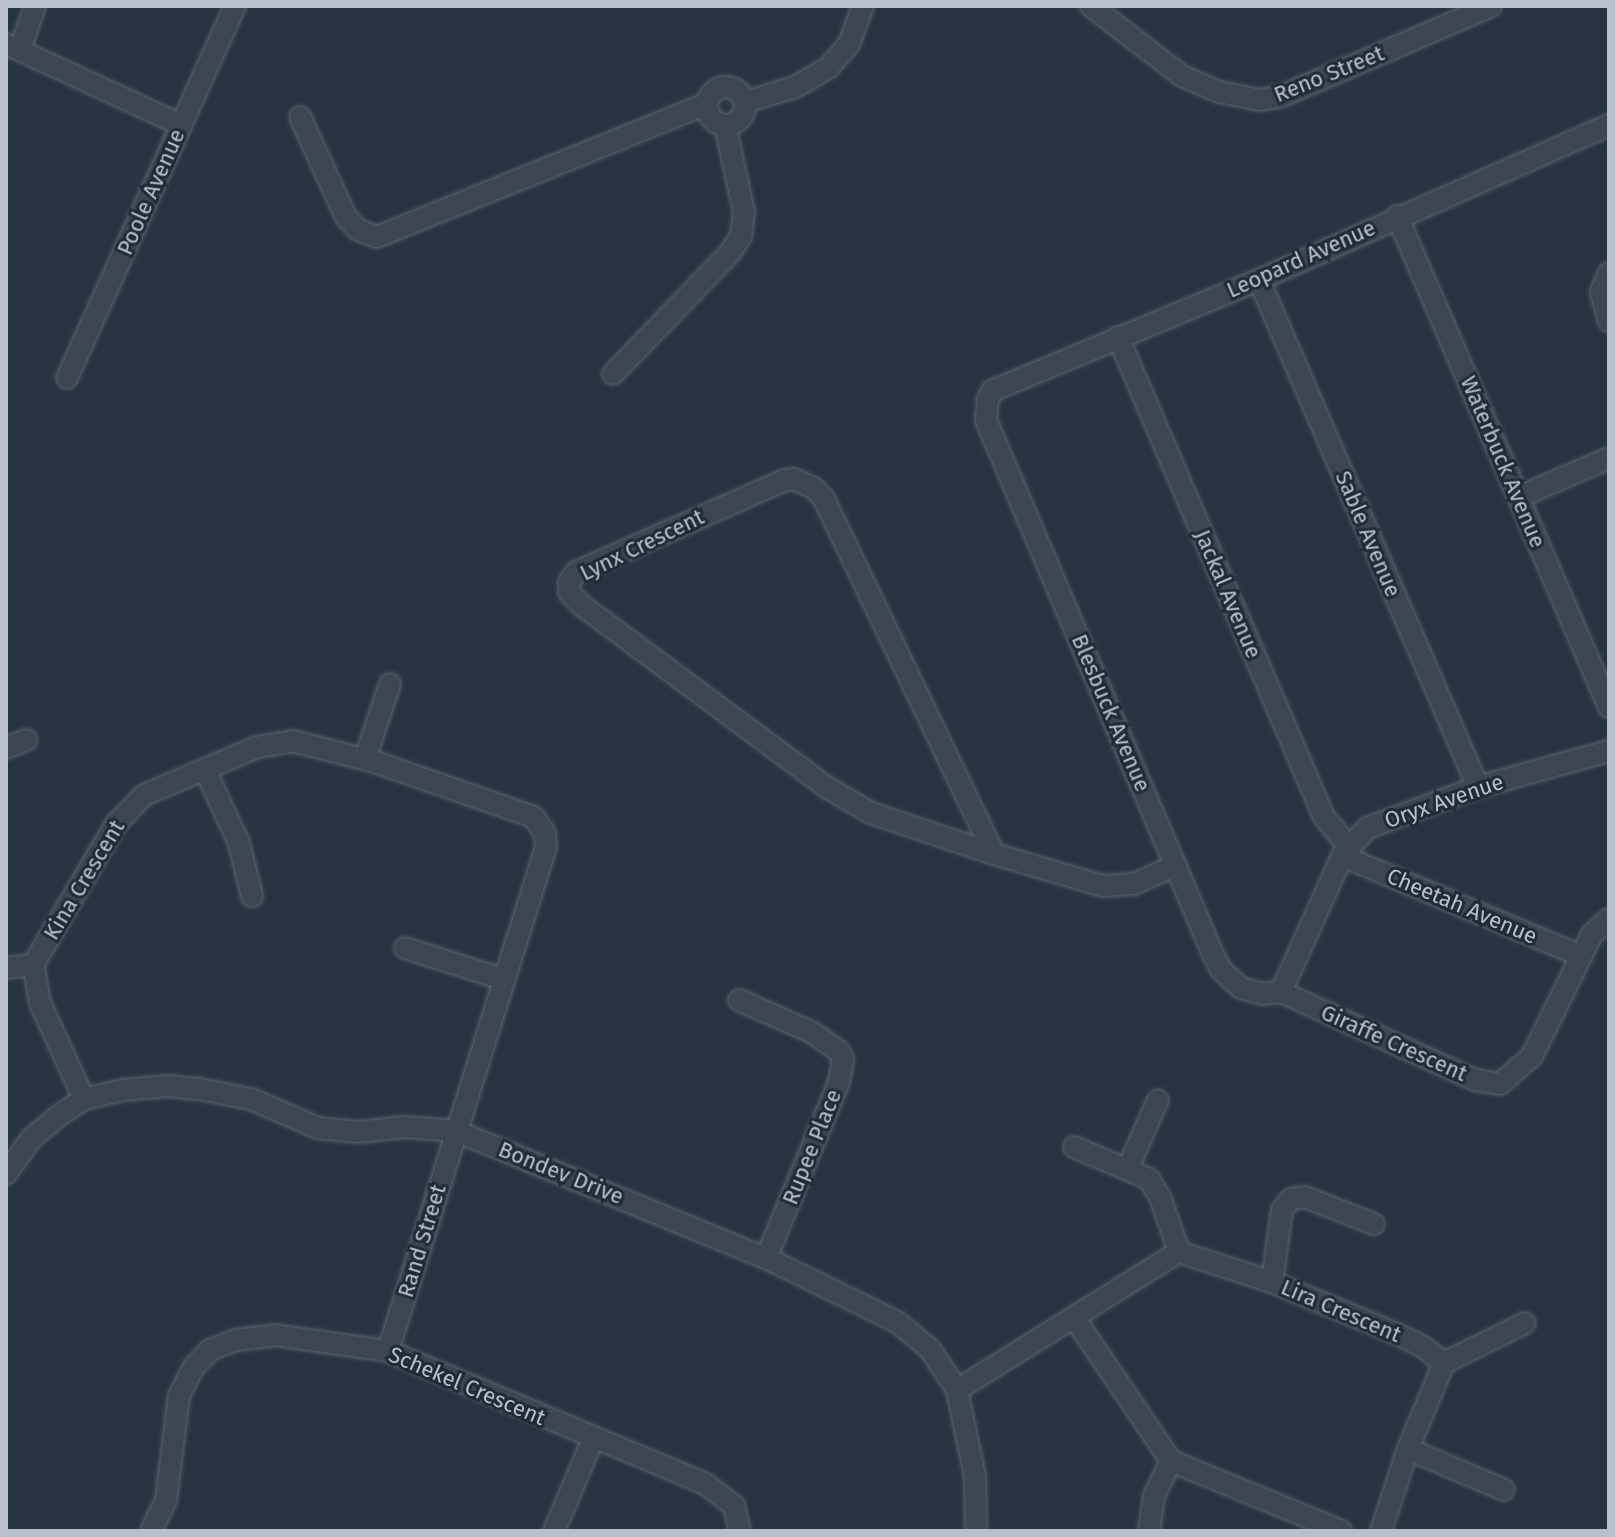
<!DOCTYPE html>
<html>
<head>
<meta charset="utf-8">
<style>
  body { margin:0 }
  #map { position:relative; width:1615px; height:1537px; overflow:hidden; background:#263442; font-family:"Fira Sans",sans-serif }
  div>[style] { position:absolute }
  .roads { filter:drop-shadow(0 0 2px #59646f) drop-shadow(0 0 2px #59646f) }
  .minor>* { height:20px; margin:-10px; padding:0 10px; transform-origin:10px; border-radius:10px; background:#3b4651 }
  .minor>.ring { margin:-10px; padding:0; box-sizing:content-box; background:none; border:20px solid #3b4651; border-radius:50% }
  span { translate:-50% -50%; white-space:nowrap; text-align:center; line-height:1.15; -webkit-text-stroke:6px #1f2b37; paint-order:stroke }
  .street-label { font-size:22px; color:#b8c1cb }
  .frame { position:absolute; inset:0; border:8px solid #b8c1cb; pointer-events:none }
</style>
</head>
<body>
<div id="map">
  <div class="roads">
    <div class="minor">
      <i style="left:1091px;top:6px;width:115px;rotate:37.6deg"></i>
      <i style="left:1182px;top:76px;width:40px;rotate:23.4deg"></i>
      <i style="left:1219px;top:92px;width:42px;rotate:11deg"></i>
      <i style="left:1260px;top:100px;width:20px;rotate:-9deg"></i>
      <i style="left:1280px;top:97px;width:230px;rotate:-23.3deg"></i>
      <i style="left:6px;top:44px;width:193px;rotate:24.8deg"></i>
      <i style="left:20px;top:50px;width:46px;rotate:-71.2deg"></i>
      <i class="ring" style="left:707px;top:87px;width:18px;height:18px"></i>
      <i style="left:745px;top:102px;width:52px;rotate:-16.7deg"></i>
      <i style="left:795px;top:87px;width:39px;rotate:-30deg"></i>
      <i style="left:829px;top:67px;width:30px;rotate:-49deg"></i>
      <i style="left:849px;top:44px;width:40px;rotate:-69.8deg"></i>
      <i style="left:300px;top:117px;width:110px;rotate:65.3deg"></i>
      <i style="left:346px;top:217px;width:18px;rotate:47deg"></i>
      <i style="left:358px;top:230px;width:20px;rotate:20deg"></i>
      <i style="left:377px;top:237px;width:356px;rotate:-22deg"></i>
      <i style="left:1397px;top:216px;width:535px;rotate:66.65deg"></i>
      <i style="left:1609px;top:273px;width:21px;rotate:113deg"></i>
      <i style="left:1601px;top:292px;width:30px;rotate:75deg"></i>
      <i style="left:1259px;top:280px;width:552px;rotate:66.64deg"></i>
      <i style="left:1118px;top:337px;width:522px;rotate:66.77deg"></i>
      <i style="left:1324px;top:817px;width:38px;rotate:50deg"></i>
      <i style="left:613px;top:374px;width:168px;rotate:-46deg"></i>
      <i style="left:730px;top:253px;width:20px;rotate:-57deg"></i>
      <i style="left:741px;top:236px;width:24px;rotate:-83deg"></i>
      <i style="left:744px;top:212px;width:89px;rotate:-102.3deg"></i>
      <i style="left:67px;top:378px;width:408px;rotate:-65.7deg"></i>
      <i style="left:1519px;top:497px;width:98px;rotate:-23.4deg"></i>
      <i style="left:6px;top:748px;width:22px;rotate:-22deg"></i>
      <i style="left:365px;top:759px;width:79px;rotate:-71.6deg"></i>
      <i style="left:205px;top:770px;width:81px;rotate:65deg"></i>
      <i style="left:239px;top:843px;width:55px;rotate:76.2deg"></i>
      <i style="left:994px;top:854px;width:394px;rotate:-115.6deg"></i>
      <i style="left:824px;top:499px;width:15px;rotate:-132deg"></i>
      <i style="left:814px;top:488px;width:22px;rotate:-156deg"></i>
      <i style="left:794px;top:479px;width:9px;rotate:174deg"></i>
      <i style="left:785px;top:480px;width:228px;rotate:156.2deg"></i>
      <i style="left:576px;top:572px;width:12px;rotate:125deg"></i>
      <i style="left:569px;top:582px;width:10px;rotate:90deg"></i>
      <i style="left:569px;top:592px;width:16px;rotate:47deg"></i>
      <i style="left:580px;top:604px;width:309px;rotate:36.6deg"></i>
      <i style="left:828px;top:788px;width:50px;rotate:30.2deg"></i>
      <i style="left:871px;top:813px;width:130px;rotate:18.4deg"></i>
      <i style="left:994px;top:854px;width:114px;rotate:16.4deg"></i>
      <i style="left:1103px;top:886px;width:31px;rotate:-4deg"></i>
      <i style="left:1134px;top:884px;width:46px;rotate:-24.3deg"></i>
      <i style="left:1342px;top:856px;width:259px;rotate:22.7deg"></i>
      <i style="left:405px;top:948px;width:103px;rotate:17.6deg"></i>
      <i style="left:6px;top:968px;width:27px;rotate:-6deg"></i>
      <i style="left:1281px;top:992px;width:18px;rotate:174deg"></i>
      <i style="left:1263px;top:994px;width:23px;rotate:-165deg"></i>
      <i style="left:1241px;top:988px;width:27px;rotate:-138deg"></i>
      <i style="left:1221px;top:970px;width:20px;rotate:-117deg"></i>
      <i style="left:1212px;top:952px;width:578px;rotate:-113.02deg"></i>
      <i style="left:986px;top:420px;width:21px;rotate:-85deg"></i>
      <i style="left:988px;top:399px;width:9px;rotate:-63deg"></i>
      <i style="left:992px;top:391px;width:289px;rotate:-22.6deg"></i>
      <i style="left:1259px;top:280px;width:383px;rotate:-23.9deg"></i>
      <i style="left:1281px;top:992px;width:213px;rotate:24.4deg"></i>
      <i style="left:1475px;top:1080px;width:25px;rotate:9deg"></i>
      <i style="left:1500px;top:1084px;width:43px;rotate:-41.2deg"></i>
      <i style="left:1532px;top:1056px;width:136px;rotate:-63.8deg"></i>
      <i style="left:1592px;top:934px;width:23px;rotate:-41deg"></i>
      <i style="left:1281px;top:992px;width:149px;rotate:-65.8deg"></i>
      <i style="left:1342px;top:856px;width:38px;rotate:-48deg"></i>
      <i style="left:1367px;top:828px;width:118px;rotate:-20.3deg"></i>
      <i style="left:1478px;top:787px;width:136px;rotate:-15.4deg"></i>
      <i style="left:739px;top:1000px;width:81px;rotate:24deg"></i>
      <i style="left:813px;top:1033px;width:32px;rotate:35deg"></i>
      <i style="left:839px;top:1051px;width:9px;rotate:63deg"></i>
      <i style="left:843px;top:1059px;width:23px;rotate:100deg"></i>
      <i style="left:839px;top:1082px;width:191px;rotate:112.5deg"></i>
      <i style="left:84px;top:1099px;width:106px;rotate:-114.6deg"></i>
      <i style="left:40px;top:1003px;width:39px;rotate:-100deg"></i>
      <i style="left:33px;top:965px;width:164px;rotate:-59.5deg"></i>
      <i style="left:116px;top:824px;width:40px;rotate:-46deg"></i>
      <i style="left:144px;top:795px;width:123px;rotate:-23deg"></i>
      <i style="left:257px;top:747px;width:36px;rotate:-9deg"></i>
      <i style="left:293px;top:741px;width:85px;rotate:14.4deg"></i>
      <i style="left:375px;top:762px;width:168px;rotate:19.1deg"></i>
      <i style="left:534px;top:817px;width:20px;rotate:57deg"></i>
      <i style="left:545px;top:834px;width:13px;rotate:86deg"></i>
      <i style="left:546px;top:847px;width:528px;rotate:107.41deg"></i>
      <i style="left:1074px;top:1147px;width:82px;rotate:23.1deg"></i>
      <i style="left:1149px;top:1179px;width:21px;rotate:59deg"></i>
      <i style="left:1160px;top:1197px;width:58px;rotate:70.9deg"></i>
      <i style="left:1128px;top:1168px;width:74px;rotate:-66.2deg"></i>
      <i style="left:6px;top:1174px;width:43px;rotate:-54.5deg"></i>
      <i style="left:31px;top:1139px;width:34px;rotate:-40deg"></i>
      <i style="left:57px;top:1117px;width:32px;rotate:-34deg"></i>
      <i style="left:84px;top:1099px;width:40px;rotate:-13deg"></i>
      <i style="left:123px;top:1090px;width:45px;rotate:-5.1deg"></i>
      <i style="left:168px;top:1086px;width:31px;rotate:6deg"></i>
      <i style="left:199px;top:1089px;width:53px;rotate:10.9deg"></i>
      <i style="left:251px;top:1099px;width:73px;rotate:23.4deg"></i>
      <i style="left:318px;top:1128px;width:40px;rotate:5.7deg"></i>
      <i style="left:358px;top:1132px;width:47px;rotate:-6.1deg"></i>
      <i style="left:405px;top:1127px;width:51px;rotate:4.5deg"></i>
      <i style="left:456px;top:1131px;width:335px;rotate:22.3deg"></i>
      <i style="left:766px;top:1258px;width:146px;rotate:26deg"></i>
      <i style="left:897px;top:1322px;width:43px;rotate:39.3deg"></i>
      <i style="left:930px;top:1349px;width:49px;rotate:56.6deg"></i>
      <i style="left:957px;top:1390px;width:89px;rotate:78.3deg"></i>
      <i style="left:975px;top:1477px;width:54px;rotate:88.9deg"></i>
      <i style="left:1179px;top:1252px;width:98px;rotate:17.9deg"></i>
      <i style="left:1272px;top:1282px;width:135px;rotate:22.6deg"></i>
      <i style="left:1397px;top:1334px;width:28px;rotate:26deg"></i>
      <i style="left:1422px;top:1346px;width:28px;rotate:38deg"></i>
      <i style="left:1272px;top:1282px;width:73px;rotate:-82.1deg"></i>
      <i style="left:1282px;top:1210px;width:14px;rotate:-51deg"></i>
      <i style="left:1291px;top:1199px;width:14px;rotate:-8deg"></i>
      <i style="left:1305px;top:1197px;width:74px;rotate:21.4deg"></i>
      <i style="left:1075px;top:1319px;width:171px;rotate:55.9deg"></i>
      <i style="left:1171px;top:1461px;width:184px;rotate:22.4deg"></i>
      <i style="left:1444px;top:1363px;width:90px;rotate:-26.3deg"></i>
      <i style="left:957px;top:1390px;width:261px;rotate:-31.9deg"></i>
      <i style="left:1408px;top:1449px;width:104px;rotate:23.1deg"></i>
      <i style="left:151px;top:1531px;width:34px;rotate:-64deg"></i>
      <i style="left:166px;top:1500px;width:105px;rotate:-82.9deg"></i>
      <i style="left:179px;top:1396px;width:31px;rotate:-63deg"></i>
      <i style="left:193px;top:1368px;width:25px;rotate:-47deg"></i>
      <i style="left:210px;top:1350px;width:28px;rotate:-21deg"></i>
      <i style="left:236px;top:1340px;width:38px;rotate:-7deg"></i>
      <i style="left:274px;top:1335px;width:115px;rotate:8deg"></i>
      <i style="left:388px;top:1351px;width:342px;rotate:22.7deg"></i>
      <i style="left:704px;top:1483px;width:38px;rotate:37deg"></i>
      <i style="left:734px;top:1506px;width:26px;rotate:77deg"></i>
      <i style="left:554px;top:1531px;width:100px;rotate:-67deg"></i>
      <i style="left:1149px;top:1531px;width:35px;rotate:-82deg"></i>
      <i style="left:1154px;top:1496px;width:39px;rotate:-64deg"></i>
      <i style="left:1381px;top:1531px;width:86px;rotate:-71.8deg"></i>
      <i style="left:1408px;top:1449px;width:93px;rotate:-67.3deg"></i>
    </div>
  </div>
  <div class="street-label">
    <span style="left:1329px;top:74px;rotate:-22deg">Reno Street</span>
    <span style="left:151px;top:192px;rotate:-66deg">Poole Avenue</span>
    <span style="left:1301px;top:259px;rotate:-24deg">Leopard Avenue</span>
    <span style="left:1503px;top:462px;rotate:67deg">Waterbuck Avenue</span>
    <span style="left:1368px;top:534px;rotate:67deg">Sable Avenue</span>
    <span style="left:642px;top:545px;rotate:-26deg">Lynx Crescent</span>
    <span style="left:1228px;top:594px;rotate:67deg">Jackal Avenue</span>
    <span style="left:1111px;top:713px;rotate:67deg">Blesbuck Avenue</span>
    <span style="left:1444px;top:801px;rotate:-19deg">Oryx Avenue</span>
    <span style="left:84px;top:880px;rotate:-59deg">Kina Crescent</span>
    <span style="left:1462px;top:906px;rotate:23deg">Cheetah Avenue</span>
    <span style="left:1394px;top:1043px;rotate:24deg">Giraffe Crescent</span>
    <span style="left:812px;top:1147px;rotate:-68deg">Rupee Place</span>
    <span style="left:561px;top:1173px;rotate:22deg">Bondev Drive</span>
    <span style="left:422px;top:1241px;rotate:-73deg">Rand Street</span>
    <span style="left:1341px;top:1311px;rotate:23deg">Lira Crescent</span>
    <span style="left:467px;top:1386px;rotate:23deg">Schekel Crescent</span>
  </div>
  <div class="frame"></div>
</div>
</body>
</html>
